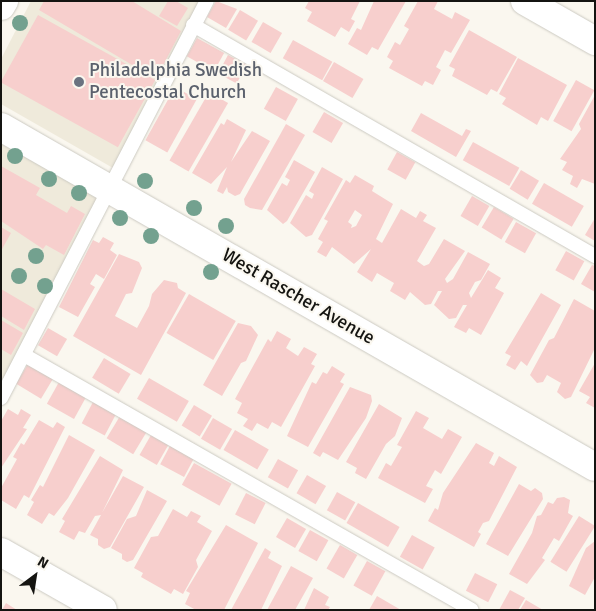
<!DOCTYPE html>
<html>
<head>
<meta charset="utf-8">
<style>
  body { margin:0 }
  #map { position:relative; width:596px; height:611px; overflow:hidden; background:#faf7ef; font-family:Signika,sans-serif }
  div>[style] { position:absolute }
  .built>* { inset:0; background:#efeadb }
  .building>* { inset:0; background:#f7cfcd; transform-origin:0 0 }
  .roads { filter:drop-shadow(0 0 1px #cccac2) drop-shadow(0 0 1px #cccac2) }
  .lane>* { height:14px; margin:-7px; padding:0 7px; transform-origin:7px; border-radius:7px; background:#fff }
  .street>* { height:28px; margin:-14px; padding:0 14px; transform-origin:14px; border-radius:14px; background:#fff }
  .secondary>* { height:28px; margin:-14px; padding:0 14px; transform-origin:14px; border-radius:14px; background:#fff }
  .trees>* { width:16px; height:16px; margin:-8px; border-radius:50%; background:#73a18f }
  .dots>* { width:14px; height:14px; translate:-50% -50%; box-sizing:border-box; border:2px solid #faf7ef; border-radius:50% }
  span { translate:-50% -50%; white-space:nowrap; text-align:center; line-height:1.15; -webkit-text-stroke:4px #faf7ef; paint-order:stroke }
  .worship-label { font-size:19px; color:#5b616d }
  .left { translate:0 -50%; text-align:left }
  .street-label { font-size:19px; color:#141411 }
  .frame { position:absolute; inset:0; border:2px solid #141411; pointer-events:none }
  .north { position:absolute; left:10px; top:551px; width:50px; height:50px; -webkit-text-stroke:4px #faf7ef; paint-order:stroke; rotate:31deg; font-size:14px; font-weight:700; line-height:20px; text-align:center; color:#141411 }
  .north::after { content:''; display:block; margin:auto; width:18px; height:22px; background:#141411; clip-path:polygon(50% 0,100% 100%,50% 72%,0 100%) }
</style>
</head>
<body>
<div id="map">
  <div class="built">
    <i style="clip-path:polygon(31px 1px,204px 1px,120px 172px,1px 104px,1px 59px)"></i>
    <i style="clip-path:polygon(1px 144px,104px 201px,1px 398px)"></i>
  </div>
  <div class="building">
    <i style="clip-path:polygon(44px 1px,132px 1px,181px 31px,156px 79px,39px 10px)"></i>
    <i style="clip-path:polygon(168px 1px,176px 1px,188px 8px,177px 26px,159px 16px)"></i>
    <i style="clip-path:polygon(216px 1px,237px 9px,226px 28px,207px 17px)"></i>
    <i style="clip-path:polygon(309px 1px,360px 1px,351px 19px,355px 21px,349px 32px,341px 27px,335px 37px,307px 21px,312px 12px,305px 8px)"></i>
    <i style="clip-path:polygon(374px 1px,406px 1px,378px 50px,372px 47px,367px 55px,348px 44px,357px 28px,361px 30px)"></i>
    <i style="clip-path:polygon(418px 1px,438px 1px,434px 9px,452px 19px,455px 12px,470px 20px,451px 53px,445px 50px,436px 67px,441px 70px,433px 85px,425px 81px,422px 86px,389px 68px,393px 61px,387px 57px,395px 42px,400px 45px,409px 29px,404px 26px)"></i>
    <i style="left:240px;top:10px;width:21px;height:23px;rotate:31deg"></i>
    <i style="left:38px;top:15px;width:134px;height:77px;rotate:29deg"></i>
    <i style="left:263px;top:22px;width:22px;height:23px;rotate:30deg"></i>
    <i style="clip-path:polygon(469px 30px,517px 57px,497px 92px,491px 89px,487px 95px,452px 76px,455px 69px,449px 66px)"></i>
    <i style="left:197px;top:38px;width:31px;height:21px;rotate:29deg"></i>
    <i style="left:293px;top:40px;width:45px;height:21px;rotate:29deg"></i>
    <i style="left:228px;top:55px;width:21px;height:21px;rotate:28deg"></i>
    <i style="clip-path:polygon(518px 58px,567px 85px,548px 121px,541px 117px,537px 125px,502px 104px,506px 98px,499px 94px)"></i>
    <i style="left:334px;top:62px;width:34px;height:22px;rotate:30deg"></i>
    <i style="left:576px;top:80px;width:21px;height:47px;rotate:29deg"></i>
    <i style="left:175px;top:87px;width:25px;height:61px;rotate:29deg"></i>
    <i style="left:276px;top:87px;width:25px;height:25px;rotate:29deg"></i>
    <i style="left:209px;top:92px;width:22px;height:79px;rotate:30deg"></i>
    <i style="clip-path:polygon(595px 95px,595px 184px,582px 179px,577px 188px,570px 184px,573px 176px,562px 170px,567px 162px,560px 159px,581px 129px,579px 124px)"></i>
    <i style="left:324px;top:112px;width:22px;height:23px;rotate:30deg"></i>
    <i style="clip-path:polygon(421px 113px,462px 136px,466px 129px,471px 131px,456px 157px,411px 131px)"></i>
    <i style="clip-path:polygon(227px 119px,246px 130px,231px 162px,252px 131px,270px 141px,240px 194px,235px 196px,228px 192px,227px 187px,223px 194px,217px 191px,227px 167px,211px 184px,192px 173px,221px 123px,224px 125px)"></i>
    <i style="clip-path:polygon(286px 124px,305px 135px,262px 210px,250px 208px,245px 205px,244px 199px)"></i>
    <i style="left:473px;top:142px;width:53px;height:21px;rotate:29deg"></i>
    <i style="left:397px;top:152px;width:21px;height:20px;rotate:29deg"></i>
    <i style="clip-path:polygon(294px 160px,315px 172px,287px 221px,283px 224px,267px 210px,282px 183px,287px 186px,290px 180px,285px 177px)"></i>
    <i style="clip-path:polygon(1px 166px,40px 188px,36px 195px,67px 213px,71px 206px,85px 214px,64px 255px,46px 245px,43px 249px,1px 221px)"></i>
    <i style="clip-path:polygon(322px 167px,343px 179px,312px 235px,306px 237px,290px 223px,306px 195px,312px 199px,314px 194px,309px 191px)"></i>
    <i style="left:521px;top:170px;width:21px;height:22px;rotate:31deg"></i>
    <i style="clip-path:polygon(evenodd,355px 175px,374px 186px,372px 191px,393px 204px,376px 239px,382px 243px,401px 209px,416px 218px,420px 211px,427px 215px,423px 221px,436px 228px,417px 261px,424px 266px,429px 264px,444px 239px,465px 251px,445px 279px,447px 283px,453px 279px,468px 252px,490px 264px,481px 280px,475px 282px,469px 293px,471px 298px,488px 270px,501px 278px,495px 288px,504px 293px,481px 335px,469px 328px,466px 333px,454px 327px,467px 305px,463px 305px,456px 318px,449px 319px,434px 305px,442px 291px,438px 291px,431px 304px,425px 305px,410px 292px,405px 300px,390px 291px,394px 283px,377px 273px,372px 282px,357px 272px,371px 249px,354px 264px,332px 247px,326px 257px,317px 252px,323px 242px,318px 239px,328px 221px,324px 219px,346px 180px,350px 183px,355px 175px,355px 210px,362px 215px,356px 226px,351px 228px,352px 225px,348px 222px,355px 210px)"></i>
    <i style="left:544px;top:183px;width:46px;height:24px;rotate:30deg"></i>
    <i style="left:472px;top:196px;width:20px;height:23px;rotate:30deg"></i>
    <i style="left:494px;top:207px;width:23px;height:24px;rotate:31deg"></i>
    <i style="clip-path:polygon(595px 218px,595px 241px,585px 235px)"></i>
    <i style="left:516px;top:222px;width:23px;height:23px;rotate:29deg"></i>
    <i style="clip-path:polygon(1px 227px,11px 233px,1px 251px)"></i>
    <i style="clip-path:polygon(103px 237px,114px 243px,110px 250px,117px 255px,104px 279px,96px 274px,90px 284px,95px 287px,78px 317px,59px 307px,93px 240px,99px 243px)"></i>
    <i style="left:566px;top:251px;width:21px;height:22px;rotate:29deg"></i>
    <i style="clip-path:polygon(119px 254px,139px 262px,142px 268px,132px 293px,126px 294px,115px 316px,137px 328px,149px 306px,152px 294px,164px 280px,177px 283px,178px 288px,186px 293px,141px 375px,73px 336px)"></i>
    <i style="clip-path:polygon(592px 265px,595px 266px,595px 292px,581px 284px)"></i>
    <i style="clip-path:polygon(1px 289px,35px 309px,24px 330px,1px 316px)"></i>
    <i style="clip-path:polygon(541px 293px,561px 305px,527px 366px,521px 361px,515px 370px,506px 365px,511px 356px,505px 353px)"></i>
    <i style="left:189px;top:294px;width:54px;height:45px;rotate:30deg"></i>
    <i style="clip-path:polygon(574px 299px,595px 311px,595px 348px,571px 397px,565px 399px,557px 392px,561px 383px,547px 375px,543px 382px,537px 383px,530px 375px,549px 340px,554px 338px)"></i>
    <i style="clip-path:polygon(1px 320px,23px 333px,11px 355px,1px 349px)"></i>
    <i style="clip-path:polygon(238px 323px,251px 326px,258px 335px,246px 361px,241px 363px,222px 396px,203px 385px)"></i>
    <i style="left:48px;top:328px;width:22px;height:20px;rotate:30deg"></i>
    <i style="clip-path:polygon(277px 331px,291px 339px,286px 348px,298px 356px,304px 347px,317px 354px,311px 364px,315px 366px,281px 427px,272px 422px,268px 429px,257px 423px,252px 431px,243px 426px,248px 419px,237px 413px,242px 403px,235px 399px,268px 339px,271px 342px)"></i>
    <i style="left:104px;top:358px;width:31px;height:23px;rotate:31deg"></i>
    <i style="clip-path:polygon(595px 363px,595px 408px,586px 403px,590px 397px,579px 391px)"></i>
    <i style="left:28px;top:364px;width:29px;height:23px;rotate:31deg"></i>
    <i style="clip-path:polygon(332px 366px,345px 374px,340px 382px,344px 384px,308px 447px,287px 436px,312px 382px,316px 384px,323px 372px,327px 374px)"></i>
    <i style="left:149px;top:378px;width:46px;height:24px;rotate:30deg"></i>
    <i style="left:59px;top:382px;width:31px;height:25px;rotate:29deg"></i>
    <i style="clip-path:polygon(350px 387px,371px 395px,372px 401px,366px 418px,338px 460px,323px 452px,320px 457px,313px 453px)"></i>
    <i style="left:93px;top:402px;width:26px;height:24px;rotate:28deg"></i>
    <i style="clip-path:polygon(379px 404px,402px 418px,395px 436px,386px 444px,366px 479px,355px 473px,357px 468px,346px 462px)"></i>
    <i style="left:194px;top:405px;width:21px;height:24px;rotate:31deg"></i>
    <i style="clip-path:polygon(8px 409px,18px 415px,21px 409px,31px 415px,23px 428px,27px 429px,1px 468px,1px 421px)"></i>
    <i style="clip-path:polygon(416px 411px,429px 418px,423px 428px,442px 439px,448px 429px,462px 437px,441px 474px,435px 470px,426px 486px,433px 489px,425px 503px,378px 478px,386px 463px,391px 466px,402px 447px,397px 445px)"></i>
    <i style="left:120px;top:416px;width:31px;height:26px;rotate:31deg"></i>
    <i style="left:213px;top:418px;width:22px;height:24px;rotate:30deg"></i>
    <i style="clip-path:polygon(39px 420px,53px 428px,57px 422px,65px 427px,29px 498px,24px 495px,16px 509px,1px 500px,1px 488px,17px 459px,13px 457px,21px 443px,24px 445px)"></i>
    <i style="left:235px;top:430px;width:39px;height:23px;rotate:30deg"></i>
    <i style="clip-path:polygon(69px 435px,95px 450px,68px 498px,54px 516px,49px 513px,42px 524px,27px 515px,34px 502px,31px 500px,40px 485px,43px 487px)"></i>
    <i style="left:151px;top:435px;width:20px;height:23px;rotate:30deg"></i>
    <i style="clip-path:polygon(476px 443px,494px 453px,489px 463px,494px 466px,499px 456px,517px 467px,489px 521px,483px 523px,478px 532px,481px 534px,474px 547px,428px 521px,435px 508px,438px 510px,443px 493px)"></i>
    <i style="left:171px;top:444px;width:27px;height:23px;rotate:28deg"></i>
    <i style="clip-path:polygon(100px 456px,123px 470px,102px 513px,123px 476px,144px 487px,110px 547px,104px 549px,98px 545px,98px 539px,90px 535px,101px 515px,95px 516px,85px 533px,79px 531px,74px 540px,59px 532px,65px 521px,62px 519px)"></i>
    <i style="left:278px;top:459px;width:23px;height:21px;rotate:29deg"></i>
    <i style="left:194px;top:463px;width:43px;height:25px;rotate:29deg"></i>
    <i style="left:307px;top:475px;width:22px;height:21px;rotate:30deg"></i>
    <i style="clip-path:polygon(519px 484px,531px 491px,535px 488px,542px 493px,543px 499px,508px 556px,486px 544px)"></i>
    <i style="clip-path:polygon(147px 490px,167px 501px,133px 560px,127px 562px,122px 559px,122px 554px,111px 548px,127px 519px,136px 516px)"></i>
    <i style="left:337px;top:492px;width:21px;height:21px;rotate:29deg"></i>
    <i style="left:246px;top:493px;width:22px;height:24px;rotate:27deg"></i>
    <i style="clip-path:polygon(564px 497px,570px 500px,568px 513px,573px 516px,559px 541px,554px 538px,542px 558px,545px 560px,527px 584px,509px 574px,532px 533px,537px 516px,541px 515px,548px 502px,553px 504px,557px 498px)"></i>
    <i style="left:358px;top:503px;width:48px;height:23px;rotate:30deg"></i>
    <i style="clip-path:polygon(173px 509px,187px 517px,191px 511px,201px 516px,197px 522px,212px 531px,196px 560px,198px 567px,183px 594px,174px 589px,171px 594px,141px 577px,143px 573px,134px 568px,151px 537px,158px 536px)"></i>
    <i style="left:579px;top:516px;width:19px;height:54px;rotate:32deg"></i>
    <i style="left:287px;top:518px;width:22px;height:22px;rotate:30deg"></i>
    <i style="clip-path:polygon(226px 525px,258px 543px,224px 610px,196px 610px,185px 604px,190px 593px,186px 591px)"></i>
    <i style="left:310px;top:530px;width:21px;height:24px;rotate:29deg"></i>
    <i style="left:412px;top:535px;width:26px;height:25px;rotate:29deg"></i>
    <i style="clip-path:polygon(595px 541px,595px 577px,585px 595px,569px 586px,586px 548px)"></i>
    <i style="left:340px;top:545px;width:20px;height:27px;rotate:30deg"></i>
    <i style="clip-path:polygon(265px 548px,271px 552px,268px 558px,282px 566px,261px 610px,231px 610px)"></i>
    <i style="left:367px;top:561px;width:21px;height:28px;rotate:29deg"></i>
    <i style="clip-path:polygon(291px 566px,313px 578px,295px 610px,267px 610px)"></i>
    <i style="left:475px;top:573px;width:25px;height:20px;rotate:27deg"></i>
    <i style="clip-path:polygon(314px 588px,329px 597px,325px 605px,330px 607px,328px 610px,304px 610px)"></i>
    <i style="clip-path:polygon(510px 590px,525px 598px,518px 610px,499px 610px)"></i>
    <i style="clip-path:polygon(377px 596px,401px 610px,369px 610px)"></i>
    <i style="clip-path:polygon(526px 600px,543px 610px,520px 610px)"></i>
    <i style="clip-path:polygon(6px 603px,17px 610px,2px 610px)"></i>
  </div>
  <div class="roads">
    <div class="lane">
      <i style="left:193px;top:25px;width:464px;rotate:29.9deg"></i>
      <i style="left:24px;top:355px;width:515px;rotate:29.65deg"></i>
      <i style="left:1px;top:398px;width:447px;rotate:-62.6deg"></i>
    </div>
    <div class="street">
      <i style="left:525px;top:1px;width:81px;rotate:29.7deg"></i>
      <i style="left:1px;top:127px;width:684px;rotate:29.79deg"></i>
      <i style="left:1px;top:552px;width:117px;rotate:29.6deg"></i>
    </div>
    <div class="secondary">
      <i style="left:1px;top:6px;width:6px;rotate:-59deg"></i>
    </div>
  </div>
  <div class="trees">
    <i style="left:20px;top:23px"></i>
    <i style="left:15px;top:156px"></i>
    <i style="left:49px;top:179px"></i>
    <i style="left:145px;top:181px"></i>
    <i style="left:79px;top:193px"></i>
    <i style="left:194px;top:208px"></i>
    <i style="left:120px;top:218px"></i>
    <i style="left:226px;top:226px"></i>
    <i style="left:151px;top:236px"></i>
    <i style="left:36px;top:256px"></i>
    <i style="left:211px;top:272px"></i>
    <i style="left:19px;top:276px"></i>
    <i style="left:45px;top:286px"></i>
  </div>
  <div class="dots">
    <i style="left:79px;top:82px;background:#6b7280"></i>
  </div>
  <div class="worship-label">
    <span class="left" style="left:89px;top:82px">Philadelphia Swedish<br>Pentecostal Church</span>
  </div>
  <div class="street-label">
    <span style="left:298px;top:297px;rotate:30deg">West Rascher Avenue</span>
  </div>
  <div class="frame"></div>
  <div class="north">N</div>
</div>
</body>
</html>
